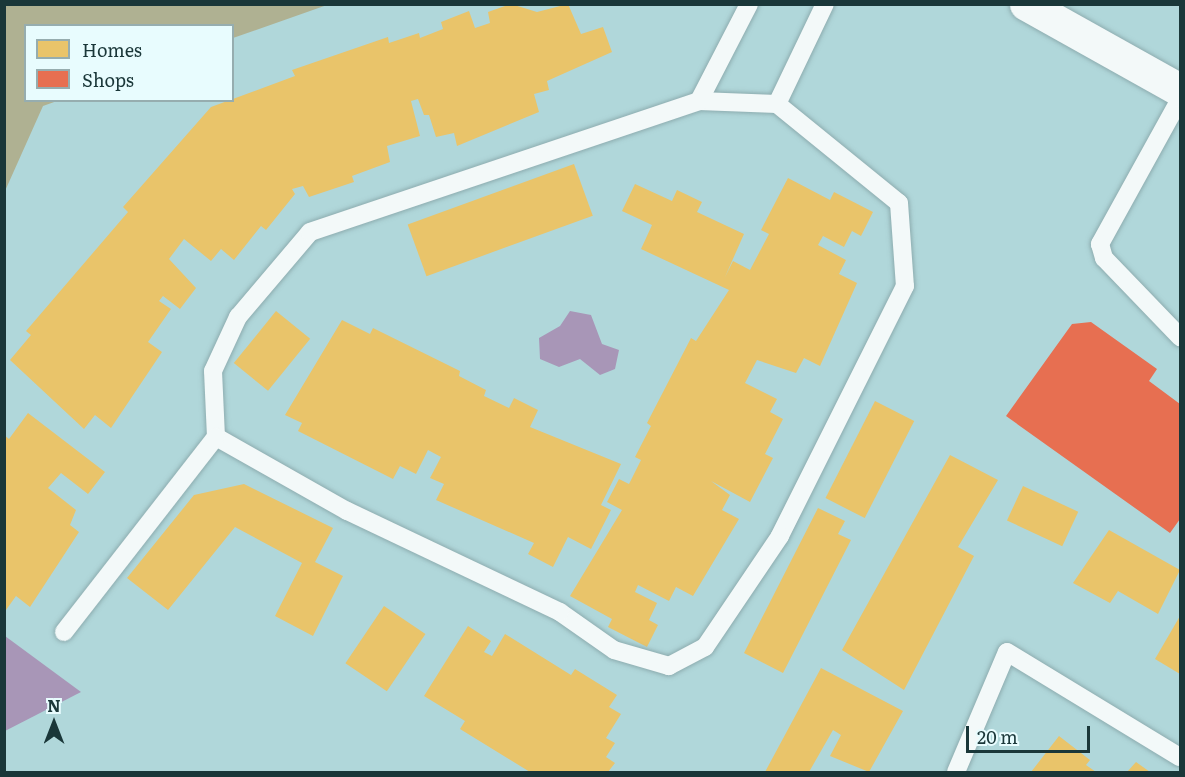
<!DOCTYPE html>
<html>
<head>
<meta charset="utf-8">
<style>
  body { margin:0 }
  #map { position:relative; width:1185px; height:777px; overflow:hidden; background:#b0d7da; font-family:Literata,serif }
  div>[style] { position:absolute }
  .forest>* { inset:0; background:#afb192 }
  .water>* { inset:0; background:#a896b7 }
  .homes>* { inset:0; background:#e9c46a; transform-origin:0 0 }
  .shops>* { inset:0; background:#e76f51 }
  .roads { filter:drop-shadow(0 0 2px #8dacaf) drop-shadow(0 0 2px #8dacaf) }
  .service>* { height:18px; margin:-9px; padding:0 9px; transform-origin:9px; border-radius:9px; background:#f3f9f9 }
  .tertiary>* { height:33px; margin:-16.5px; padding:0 16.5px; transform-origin:16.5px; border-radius:16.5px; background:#f3f9f9 }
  span { translate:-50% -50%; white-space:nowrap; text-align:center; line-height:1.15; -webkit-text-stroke:6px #e8fcfe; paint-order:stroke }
  .frame { position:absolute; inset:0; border:6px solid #1a3739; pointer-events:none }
  .legend { position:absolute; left:24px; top:24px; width:210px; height:78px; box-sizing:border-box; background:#e8fcfe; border:2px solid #96adaf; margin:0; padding:8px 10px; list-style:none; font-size:18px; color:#1a3739 }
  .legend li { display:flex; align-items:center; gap:12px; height:30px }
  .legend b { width:30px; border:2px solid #96adaf }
  .north { position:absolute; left:24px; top:693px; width:60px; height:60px; -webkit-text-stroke:4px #e8fcfe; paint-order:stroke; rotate:0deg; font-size:16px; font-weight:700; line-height:24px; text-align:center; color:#1a3739 }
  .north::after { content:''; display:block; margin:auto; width:21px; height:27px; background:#1a3739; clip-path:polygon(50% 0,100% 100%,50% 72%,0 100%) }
  .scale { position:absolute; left:966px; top:726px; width:124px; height:27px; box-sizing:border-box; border:3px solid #1a3739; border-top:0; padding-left:8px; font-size:18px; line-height:21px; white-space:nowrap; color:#1a3739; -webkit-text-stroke:4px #e8fcfe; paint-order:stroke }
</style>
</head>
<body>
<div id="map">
  <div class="forest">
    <i style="clip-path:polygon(5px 4px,327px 4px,327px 5px,233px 38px,232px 26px,26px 26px,26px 100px,57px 101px,43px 106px,5px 191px)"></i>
  </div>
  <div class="water">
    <i style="clip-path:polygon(570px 311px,591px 315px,602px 344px,619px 350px,615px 369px,600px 375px,580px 359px,559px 367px,540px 359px,539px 338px,560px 326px)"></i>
    <i style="clip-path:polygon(5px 636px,81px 692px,5px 731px)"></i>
  </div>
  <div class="homes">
    <i style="clip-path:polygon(511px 4px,537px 12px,568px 4px,581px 34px,603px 27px,612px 52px,547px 81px,549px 90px,534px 94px,539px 112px,457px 146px,454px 133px,436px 137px,429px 115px,424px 115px,418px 99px,411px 101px,420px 136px,387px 146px,390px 162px,352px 176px,354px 182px,309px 197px,303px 186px,292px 189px,295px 194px,266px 230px,261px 226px,234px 260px,221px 249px,211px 261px,184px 239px,169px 259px,196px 288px,180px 309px,163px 296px,159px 301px,171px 309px,148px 342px,162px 352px,111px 428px,95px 415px,84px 429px,10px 360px,31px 335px,26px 331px,128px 212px,123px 207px,211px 107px,295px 76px,292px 70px,388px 37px,389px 43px,419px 33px,420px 38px,443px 29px,441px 22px,469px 11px,475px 28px,490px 23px,488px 12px)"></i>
    <i style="left:574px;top:164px;width:55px;height:177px;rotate:70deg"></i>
    <i style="clip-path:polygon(788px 178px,830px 200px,834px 192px,873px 212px,861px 236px,852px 231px,844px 247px,823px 236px,818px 245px,846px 260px,839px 274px,857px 283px,820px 366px,804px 358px,796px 373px,757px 360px,745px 383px,777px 399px,770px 412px,783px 419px,765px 454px,773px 458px,750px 502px,711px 481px,730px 495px,722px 510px,739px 519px,693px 596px,676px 587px,669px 601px,638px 585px,635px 592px,657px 603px,649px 620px,658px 625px,647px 647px,608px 627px,612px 619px,570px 596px,622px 510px,607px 502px,619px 479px,629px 484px,641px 460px,635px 457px,651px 426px,647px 423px,691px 338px,696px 341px,729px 290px,641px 249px,652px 225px,622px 211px,635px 184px,672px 201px,677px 190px,702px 202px,697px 212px,744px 234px,725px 277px,733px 261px,750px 270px,769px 234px,761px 230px)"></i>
    <i style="left:276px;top:311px;width:44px;height:67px;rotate:39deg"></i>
    <i style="clip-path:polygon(342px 320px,370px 334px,373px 328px,460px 371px,459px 376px,486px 390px,484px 396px,509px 408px,514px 398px,538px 410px,530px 427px,621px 464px,601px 505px,611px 510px,591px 549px,568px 537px,553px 567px,528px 554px,534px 543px,436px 500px,444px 484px,430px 478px,441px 457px,428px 450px,416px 474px,400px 466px,393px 479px,298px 431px,302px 423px,285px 415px)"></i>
    <i style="left:875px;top:401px;width:44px;height:109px;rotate:27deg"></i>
    <i style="clip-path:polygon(28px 413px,105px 472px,88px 494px,61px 473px,48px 488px,76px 510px,70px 525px,79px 532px,30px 607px,16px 596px,6px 610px,4px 435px,9px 439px)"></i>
    <i style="clip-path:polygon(950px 455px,998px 480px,958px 547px,974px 556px,904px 690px,842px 650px)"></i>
    <i style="clip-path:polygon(244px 484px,333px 528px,315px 562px,343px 576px,313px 636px,275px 616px,302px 563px,235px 527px,168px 610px,127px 578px,194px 495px)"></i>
    <i style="left:1023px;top:486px;width:61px;height:38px;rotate:25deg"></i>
    <i style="clip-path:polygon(818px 508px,845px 521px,838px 534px,851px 540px,783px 673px,744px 653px)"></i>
    <i style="clip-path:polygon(1109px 530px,1180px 570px,1158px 614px,1118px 591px,1110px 603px,1073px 583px)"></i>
    <i style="left:384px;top:606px;width:50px;height:69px;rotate:34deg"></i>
    <i style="clip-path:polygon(1180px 616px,1180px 674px,1155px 659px)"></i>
    <i style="clip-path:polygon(468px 626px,491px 641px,484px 652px,492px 656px,505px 634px,571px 675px,575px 669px,617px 695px,609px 707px,621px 714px,606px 738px,615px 743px,606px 757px,615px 763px,608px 772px,530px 772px,460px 729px,465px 721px,424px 696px)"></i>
    <i style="clip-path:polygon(821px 668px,903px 711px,869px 772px,830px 756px,841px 735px,833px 730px,809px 772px,765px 772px)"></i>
    <i style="clip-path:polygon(1059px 736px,1090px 760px,1086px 765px,1096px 772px,1031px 772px)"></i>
    <i style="clip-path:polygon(1136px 762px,1150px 772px,1127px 772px)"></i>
  </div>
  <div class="shops">
    <i style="clip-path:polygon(1091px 322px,1157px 369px,1149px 381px,1180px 404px,1180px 519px,1170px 533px,1006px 416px,1072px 324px)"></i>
  </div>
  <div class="roads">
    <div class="service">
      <i style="left:1180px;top:99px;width:166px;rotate:118.9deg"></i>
      <i style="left:1100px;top:244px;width:15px;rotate:74deg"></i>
      <i style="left:1104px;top:258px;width:110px;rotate:46.1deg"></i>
      <i style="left:699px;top:101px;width:78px;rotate:2.2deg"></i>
      <i style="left:777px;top:104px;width:157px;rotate:39.1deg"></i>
      <i style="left:899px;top:203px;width:83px;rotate:85.9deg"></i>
      <i style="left:905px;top:286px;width:280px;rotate:116.6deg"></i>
      <i style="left:780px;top:536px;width:134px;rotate:124deg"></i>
      <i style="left:705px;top:647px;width:41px;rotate:152.2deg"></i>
      <i style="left:669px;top:666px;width:57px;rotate:-163.8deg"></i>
      <i style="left:614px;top:650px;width:66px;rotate:-144.9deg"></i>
      <i style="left:560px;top:612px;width:236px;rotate:-154.6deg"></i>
      <i style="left:347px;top:511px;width:150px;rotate:-150.5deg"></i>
      <i style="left:216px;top:437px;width:66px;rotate:-92.6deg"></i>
      <i style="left:213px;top:371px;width:60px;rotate:-65.2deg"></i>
      <i style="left:238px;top:317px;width:111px;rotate:-49.7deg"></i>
      <i style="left:310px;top:232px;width:410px;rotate:-18.6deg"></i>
      <i style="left:699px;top:101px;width:109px;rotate:-62.7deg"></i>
      <i style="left:777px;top:104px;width:111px;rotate:-64.4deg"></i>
      <i style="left:64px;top:632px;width:247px;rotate:-52.1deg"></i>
      <i style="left:956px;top:772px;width:130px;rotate:-67deg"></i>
      <i style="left:1007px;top:652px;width:202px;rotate:31.3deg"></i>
    </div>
    <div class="tertiary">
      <i style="left:1026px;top:4px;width:176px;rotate:29.2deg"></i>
    </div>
  </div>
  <div class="frame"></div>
  <ul class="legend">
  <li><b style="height:16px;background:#e9c46a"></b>Homes</li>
  <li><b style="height:16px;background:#e76f51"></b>Shops</li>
  </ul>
  <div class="north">N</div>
  <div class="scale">20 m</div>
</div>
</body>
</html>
